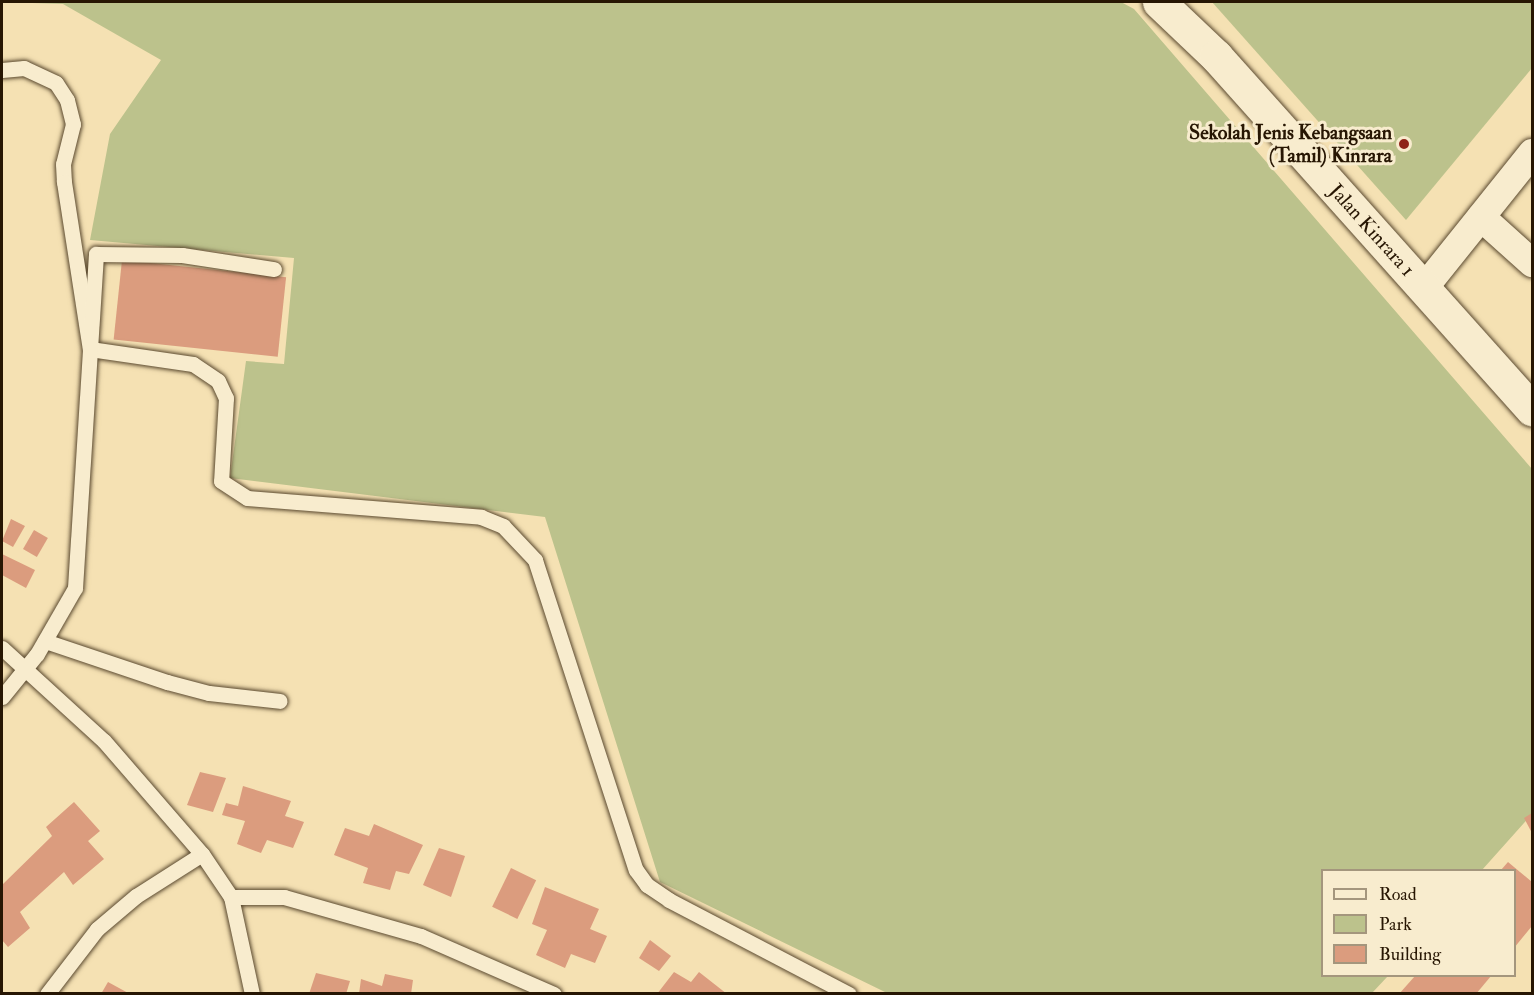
<!DOCTYPE html>
<html>
<head>
<meta charset="utf-8">
<style>
  body { margin:0 }
  #map { position:relative; width:1534px; height:995px; overflow:hidden; background:#f5e1b3; font-family:"IM FELL Double Pica",serif }
  div>[style] { position:absolute }
  .green>* { inset:0; background:#bcc28c }
  .building>* { inset:0; background:#db9c7e; transform-origin:0 0 }
  .roads { filter:drop-shadow(0 0 2px #5a492f) drop-shadow(0 0 2px #5a492f) }
  .service>* { height:15px; margin:-7.5px; padding:0 7.5px; transform-origin:7.5px; border-radius:7.5px; background:#f8ecce }
  .minor>* { height:28px; margin:-14px; padding:0 14px; transform-origin:14px; border-radius:14px; background:#f8ecce }
  .tertiary>* { height:33px; margin:-16.5px; padding:0 16.5px; transform-origin:16.5px; border-radius:16.5px; background:#f8ecce }
  .dots>* { width:16px; height:16px; translate:-50% -50%; box-sizing:border-box; border:3px solid #f8ecce; border-radius:50% }
  span { translate:-50% -50%; white-space:nowrap; text-align:center; line-height:1.15; -webkit-text-stroke:6px #f8ecce; paint-order:stroke }
  .poi-label { font-size:20px; color:#271603; font-weight:700 }
  .right { translate:-100% -50%; text-align:right }
  .street-label { font-size:20px; color:#271603 }
  .frame { position:absolute; inset:0; border:3px solid #271603; pointer-events:none }
  .legend { position:absolute; left:1321px; top:869px; width:195px; height:108px; box-sizing:border-box; background:#f8ecce; border:2px solid #a4967d; margin:0; padding:8px 10px; list-style:none; font-size:18px; color:#271603 }
  .legend li { display:flex; align-items:center; gap:12px; height:30px }
  .legend b { width:30px; border:2px solid #a4967d }
</style>
</head>
<body>
<div id="map">
  <div class="green">
    <i style="clip-path:polygon(2px 2px,1121px 2px,1134px 9px,1532px 469px,1532px 814px,1482px 870px,1322px 870px,1322px 976px,1388px 976px,1372px 993px,887px 993px,660px 882px,545px 517px,230px 478px,246px 361px,284px 364px,294px 258px,90px 240px,110px 134px,161px 60px,63px 4px)"></i>
    <i style="clip-path:polygon(1212px 2px,1532px 2px,1532px 68px,1406px 220px)"></i>
  </div>
  <div class="building">
    <i style="left:122px;top:260px;width:165px;height:80px;rotate:6deg"></i>
    <i style="clip-path:polygon(11px 519px,25px 526px,13px 547px,2px 541px)"></i>
    <i style="left:34px;top:530px;width:16px;height:22px;rotate:30deg"></i>
    <i style="clip-path:polygon(2px 554px,35px 570px,26px 588px,2px 575px)"></i>
    <i style="clip-path:polygon(200px 772px,226px 778px,213px 812px,187px 805px)"></i>
    <i style="clip-path:polygon(243px 786px,291px 801px,285px 816px,304px 822px,293px 848px,267px 840px,261px 853px,237px 844px,245px 821px,222px 815px,226px 803px,238px 806px)"></i>
    <i style="clip-path:polygon(74px 802px,100px 831px,88px 841px,104px 859px,73px 885px,64px 872px,20px 912px,30px 928px,8px 947px,2px 940px,2px 885px,52px 836px,46px 827px)"></i>
    <i style="clip-path:polygon(1532px 813px,1532px 833px,1524px 818px)"></i>
    <i style="clip-path:polygon(374px 824px,423px 845px,409px 874px,396px 871px,390px 890px,363px 883px,368px 868px,334px 855px,345px 828px,369px 836px)"></i>
    <i style="clip-path:polygon(439px 848px,465px 856px,451px 897px,423px 885px)"></i>
    <i style="clip-path:polygon(1508px 862px,1532px 882px,1532px 926px,1514px 948px,1514px 870px,1501px 870px)"></i>
    <i style="left:511px;top:868px;width:28px;height:43px;rotate:26deg"></i>
    <i style="clip-path:polygon(545px 887px,599px 909px,590px 929px,607px 936px,595px 963px,571px 954px,565px 968px,536px 955px,547px 930px,532px 924px)"></i>
    <i style="clip-path:polygon(650px 940px,671px 956px,659px 971px,639px 958px)"></i>
    <i style="clip-path:polygon(674px 972px,691px 982px,699px 972px,727px 994px,657px 994px)"></i>
    <i style="clip-path:polygon(316px 973px,350px 981px,346px 994px,309px 994px)"></i>
    <i style="clip-path:polygon(385px 974px,413px 980px,411px 994px,359px 994px,361px 979px,382px 986px)"></i>
    <i style="clip-path:polygon(1415px 976px,1491px 976px,1476px 994px,1399px 994px)"></i>
    <i style="clip-path:polygon(108px 982px,130px 994px,101px 994px)"></i>
  </div>
  <div class="roads">
    <div class="service">
      <i style="left:2px;top:70px;width:22px;rotate:-5deg"></i>
      <i style="left:24px;top:68px;width:35px;rotate:25deg"></i>
      <i style="left:56px;top:83px;width:20px;rotate:57deg"></i>
      <i style="left:67px;top:100px;width:25px;rotate:76deg"></i>
      <i style="left:73px;top:124px;width:41px;rotate:104deg"></i>
      <i style="left:63px;top:164px;width:18px;rotate:87deg"></i>
      <i style="left:64px;top:182px;width:169px;rotate:81.2deg"></i>
      <i style="left:90px;top:349px;width:104px;rotate:8.3deg"></i>
      <i style="left:193px;top:364px;width:30px;rotate:34deg"></i>
      <i style="left:218px;top:381px;width:19px;rotate:65deg"></i>
      <i style="left:226px;top:398px;width:83px;rotate:93.4deg"></i>
      <i style="left:221px;top:481px;width:31px;rotate:33deg"></i>
      <i style="left:247px;top:498px;width:235px;rotate:4.6deg"></i>
      <i style="left:481px;top:517px;width:24px;rotate:22deg"></i>
      <i style="left:503px;top:526px;width:47px;rotate:46.7deg"></i>
      <i style="left:535px;top:560px;width:326px;rotate:72deg"></i>
      <i style="left:636px;top:870px;width:19px;rotate:54deg"></i>
      <i style="left:647px;top:885px;width:27px;rotate:34deg"></i>
      <i style="left:669px;top:900px;width:203px;rotate:27.6deg"></i>
      <i style="left:45px;top:641px;width:129px;rotate:18.6deg"></i>
      <i style="left:167px;top:682px;width:43px;rotate:14.7deg"></i>
      <i style="left:209px;top:693px;width:71px;rotate:6.4deg"></i>
      <i style="left:2px;top:648px;width:138px;rotate:42.4deg"></i>
      <i style="left:104px;top:741px;width:150px;rotate:49.1deg"></i>
      <i style="left:202px;top:854px;width:52px;rotate:56deg"></i>
      <i style="left:231px;top:897px;width:99px;rotate:77.8deg"></i>
      <i style="left:2px;top:697px;width:55px;rotate:-50.9deg"></i>
      <i style="left:37px;top:654px;width:76px;rotate:-60.1deg"></i>
      <i style="left:75px;top:588px;width:335px;rotate:-86.4deg"></i>
      <i style="left:96px;top:254px;width:86px;rotate:0.7deg"></i>
      <i style="left:182px;top:255px;width:93px;rotate:8.7deg"></i>
      <i style="left:231px;top:897px;width:53px"></i>
      <i style="left:284px;top:897px;width:142px;rotate:15.9deg"></i>
      <i style="left:421px;top:936px;width:145px;rotate:23.6deg"></i>
      <i style="left:47px;top:994px;width:82px;rotate:-52.4deg"></i>
      <i style="left:97px;top:929px;width:51px;rotate:-40.2deg"></i>
      <i style="left:136px;top:896px;width:78px;rotate:-32.5deg"></i>
    </div>
    <div class="minor">
      <i style="left:1481px;top:217px;width:69px;rotate:42deg"></i>
      <i style="left:1424px;top:288px;width:173px;rotate:-51.3deg"></i>
    </div>
    <div class="tertiary">
      <i style="left:1159px;top:2px;width:79px;rotate:43.5deg"></i>
      <i style="left:1216px;top:56px;width:474px;rotate:48.2deg"></i>
    </div>
  </div>
  <div class="dots">
    <i style="left:1404px;top:144px;background:#8f2418"></i>
  </div>
  <div class="poi-label">
    <span class="right" style="left:1392px;top:144px">Sekolah Jenis Kebangsaan<br>(Tamil) Kinrara</span>
  </div>
  <div class="street-label">
    <span style="left:1372px;top:230px;rotate:48deg">Jalan Kinrara 1</span>
  </div>
  <div class="frame"></div>
  <ul class="legend">
  <li><b style="height:8px;background:#f8ecce"></b>Road</li>
  <li><b style="height:16px;background:#bcc28c"></b>Park</li>
  <li><b style="height:16px;background:#db9c7e"></b>Building</li>
  </ul>
</div>
</body>
</html>
